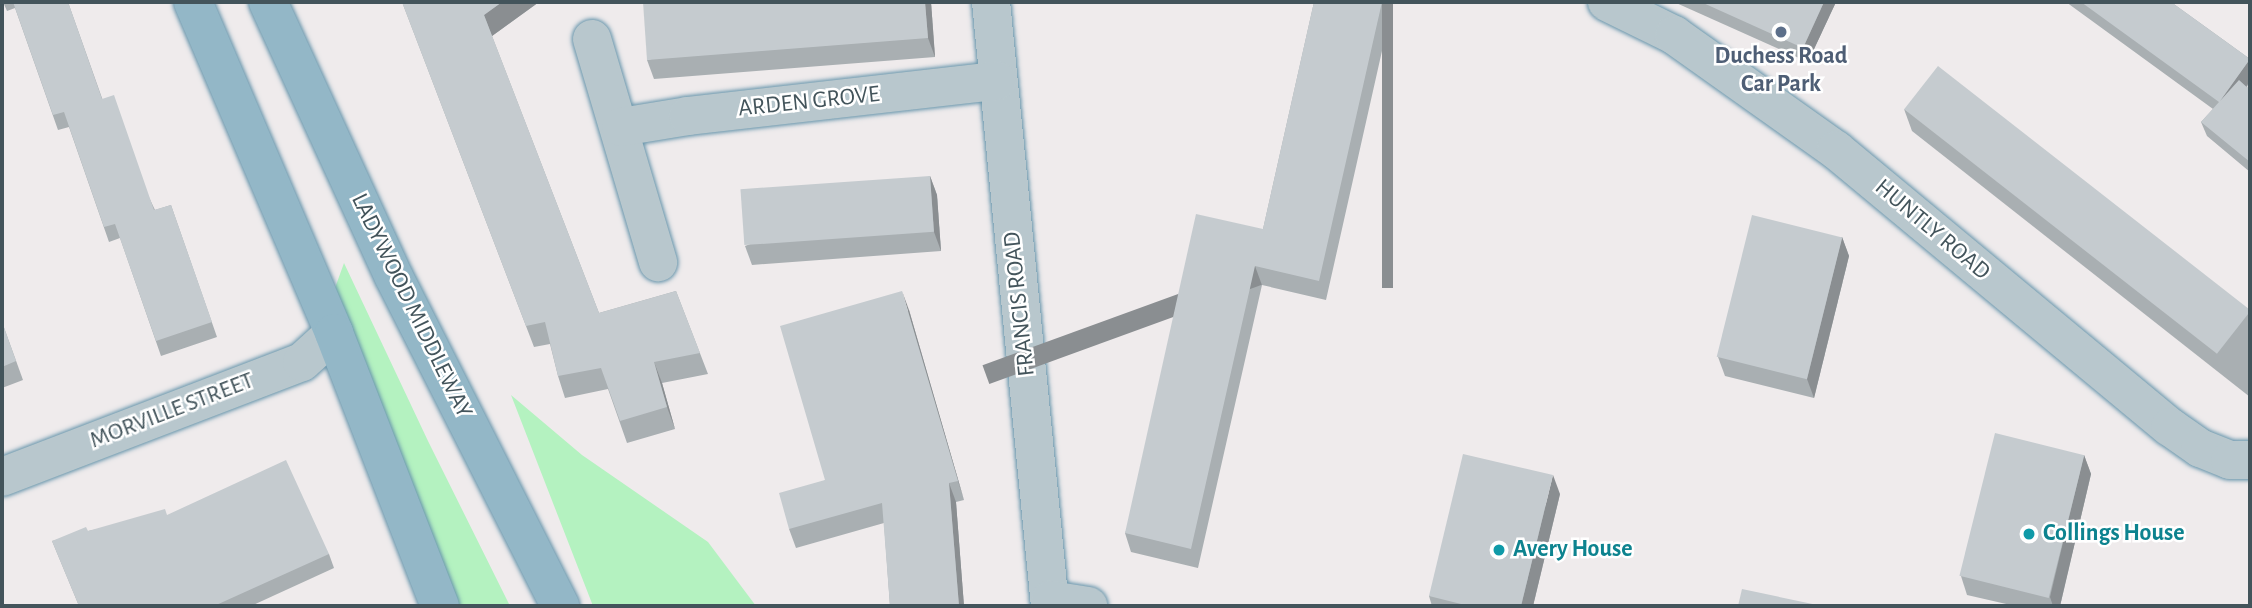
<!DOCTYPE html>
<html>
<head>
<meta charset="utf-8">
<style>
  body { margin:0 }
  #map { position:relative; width:2252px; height:608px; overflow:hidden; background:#efebec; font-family:"Alegreya Sans",sans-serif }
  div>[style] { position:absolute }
  .green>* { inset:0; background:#b4f2c0 }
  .roads { filter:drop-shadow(0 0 2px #6996ac) drop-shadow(0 0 2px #6996ac) }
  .minor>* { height:38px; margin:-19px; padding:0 19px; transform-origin:19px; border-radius:19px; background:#b8c7cd }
  .trunk>* { height:38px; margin:-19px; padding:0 19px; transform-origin:19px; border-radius:19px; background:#93b7c7 }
  .wall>* { inset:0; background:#a9afb2 }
  .shaded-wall>* { inset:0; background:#8a8e91; transform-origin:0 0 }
  .building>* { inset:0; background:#c5cbcf; transform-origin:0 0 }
  .dots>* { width:19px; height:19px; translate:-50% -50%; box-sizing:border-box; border:4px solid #fff; border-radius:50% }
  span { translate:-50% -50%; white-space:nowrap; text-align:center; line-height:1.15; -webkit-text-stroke:5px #fff; paint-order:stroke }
  .service-label { font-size:24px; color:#4e5e75; font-weight:700 }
  .street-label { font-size:24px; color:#43545b }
  .culture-label { font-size:24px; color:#0d838f; font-weight:700 }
  .left { translate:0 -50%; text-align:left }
  .frame { position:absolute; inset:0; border:4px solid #43545b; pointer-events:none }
</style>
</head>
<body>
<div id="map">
  <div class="green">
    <i style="clip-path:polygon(344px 263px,428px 441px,510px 606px,457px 606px,331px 299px)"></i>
    <i style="clip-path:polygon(511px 395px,582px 455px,708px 542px,756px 606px,593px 606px)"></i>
  </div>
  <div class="roads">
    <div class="minor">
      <i style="left:991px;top:2px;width:607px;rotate:84.42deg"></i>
      <i style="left:1607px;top:2px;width:75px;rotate:26.2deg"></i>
      <i style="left:1674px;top:35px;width:199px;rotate:35.4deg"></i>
      <i style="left:1836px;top:150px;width:434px;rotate:39.7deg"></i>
      <i style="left:2170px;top:427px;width:37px;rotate:35deg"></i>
      <i style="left:2200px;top:448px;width:32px;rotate:22deg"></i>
      <i style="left:2230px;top:460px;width:20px"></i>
      <i style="left:592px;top:39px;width:233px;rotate:73.5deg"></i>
      <i style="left:621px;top:127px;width:68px;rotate:-9.3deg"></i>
      <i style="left:688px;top:116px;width:311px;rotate:-6.5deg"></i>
      <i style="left:2px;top:477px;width:321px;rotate:-21deg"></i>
      <i style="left:302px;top:362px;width:43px;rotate:-42.2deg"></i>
      <i style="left:1050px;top:600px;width:39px;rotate:9deg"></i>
    </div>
    <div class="trunk">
      <i style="left:193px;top:2px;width:360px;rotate:66.9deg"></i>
      <i style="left:334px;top:333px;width:293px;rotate:68.8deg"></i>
      <i style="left:268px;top:2px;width:302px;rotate:65.4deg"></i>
      <i style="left:394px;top:277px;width:369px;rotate:63.2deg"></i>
    </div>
  </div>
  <div class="wall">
    <i style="clip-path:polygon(3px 2px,68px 2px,102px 98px,155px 210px,171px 205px,217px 337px,161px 356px,120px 238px,109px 242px,69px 127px,58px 130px,15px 8px,7px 11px)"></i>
    <i style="clip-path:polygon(402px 2px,539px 2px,492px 36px,599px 313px,676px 291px,708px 374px,662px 383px,675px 429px,627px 443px,608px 389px,565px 398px,558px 376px,550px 344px,534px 347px)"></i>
    <i style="clip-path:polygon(931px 2px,935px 57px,654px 79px,647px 60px)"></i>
    <i style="clip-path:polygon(1314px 2px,1393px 2px,1326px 300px,1262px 285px,1198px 568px,1131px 552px,1125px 533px,1263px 229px)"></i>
    <i style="clip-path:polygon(1674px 2px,1836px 2px,1808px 62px)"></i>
    <i style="clip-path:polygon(2066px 2px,2171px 2px,2250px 59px,2250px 81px,2247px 87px,2250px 90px,2250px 172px,2207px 136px,2201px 122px,2213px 109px)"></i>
    <i style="clip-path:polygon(1904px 109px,2250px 311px,2250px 397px,1912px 131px)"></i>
    <i style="clip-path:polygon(930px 176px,937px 195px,941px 251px,752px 265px,745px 246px)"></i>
    <i style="clip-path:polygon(1842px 237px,1849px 256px,1814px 398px,1725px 376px,1718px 357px)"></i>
    <i style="clip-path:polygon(909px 310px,964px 500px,956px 502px,964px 606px,890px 606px,884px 523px,796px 548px,789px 529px,825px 480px)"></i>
    <i style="clip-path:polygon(2px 322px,23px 380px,2px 388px)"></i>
    <i style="clip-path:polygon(2084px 455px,2091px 474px,2060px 606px,2015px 606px,1967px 595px,1961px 576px)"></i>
    <i style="clip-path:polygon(1560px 494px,1533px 606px,1432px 606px,1429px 596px)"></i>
    <i style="clip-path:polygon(167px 515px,329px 554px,334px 568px,251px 606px,79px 606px,52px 541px,88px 531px)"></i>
  </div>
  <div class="shaded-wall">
    <i style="clip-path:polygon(502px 2px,539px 2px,492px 36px,484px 15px)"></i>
    <i style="clip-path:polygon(925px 2px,931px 2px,935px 57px,928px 38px)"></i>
    <i style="left:1382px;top:2px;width:11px;height:286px"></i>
    <i style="clip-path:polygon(1824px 2px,1836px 2px,1808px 62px,1803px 48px)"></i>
    <i style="clip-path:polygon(2250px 59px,2250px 81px,2226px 116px,2220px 101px)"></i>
    <i style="clip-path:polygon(930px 176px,937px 195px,941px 251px,934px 232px)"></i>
    <i style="clip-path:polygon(1842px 237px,1849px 256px,1814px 398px,1807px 379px)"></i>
    <i style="left:1255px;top:266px;width:20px;height:290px;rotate:70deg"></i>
    <i style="clip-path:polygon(902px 291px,909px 310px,964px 500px,958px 481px)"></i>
    <i style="clip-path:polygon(654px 362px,662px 383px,675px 429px,667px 407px)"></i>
    <i style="clip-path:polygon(2084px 455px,2091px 474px,2060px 606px,2053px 606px,2050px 597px)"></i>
    <i style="clip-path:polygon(1553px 475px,1560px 494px,1533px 606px,1521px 606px)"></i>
    <i style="clip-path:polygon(949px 483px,956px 502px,964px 606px,959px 606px)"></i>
  </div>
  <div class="building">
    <i style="clip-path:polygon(13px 2px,68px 2px,102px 99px,114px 95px,154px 210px,171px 205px,212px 322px,156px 341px,115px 224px,104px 227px,64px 112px,53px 115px)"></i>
    <i style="clip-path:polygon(402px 2px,502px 2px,484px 15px,599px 313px,676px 291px,700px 353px,654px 362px,667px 407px,620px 421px,601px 368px,558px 376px,545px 322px,526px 326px)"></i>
    <i style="clip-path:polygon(643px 2px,925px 2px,928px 38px,647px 60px)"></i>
    <i style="clip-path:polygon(1314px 2px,1382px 2px,1319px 281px,1255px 266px,1191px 549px,1125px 533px,1196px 214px,1263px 229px)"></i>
    <i style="clip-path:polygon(1701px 2px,1824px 2px,1803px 48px)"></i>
    <i style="clip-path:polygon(2081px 2px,2171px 2px,2250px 59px,2220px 101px,2239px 80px,2250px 90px,2250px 162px,2201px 122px,2219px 102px)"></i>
    <i style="left:1938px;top:66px;width:397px;height:55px;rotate:38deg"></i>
    <i style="left:930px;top:176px;width:56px;height:190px;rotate:86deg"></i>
    <i style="left:1752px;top:215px;width:93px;height:146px;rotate:14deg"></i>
    <i style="clip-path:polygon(902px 291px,958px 481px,949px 483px,959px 606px,890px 606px,882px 503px,789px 529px,779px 493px,825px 480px,780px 326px)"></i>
    <i style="clip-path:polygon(2px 322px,16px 361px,2px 367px)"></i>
    <i style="left:1995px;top:433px;width:92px;height:147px;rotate:14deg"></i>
    <i style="clip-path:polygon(1463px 454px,1553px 475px,1521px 606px,1469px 606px,1429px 596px)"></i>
    <i style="clip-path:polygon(286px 460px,329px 554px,214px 606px,79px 606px,52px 541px,86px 527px,88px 531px,165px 509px,167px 515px)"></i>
    <i style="clip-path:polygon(1742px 589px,1822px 606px,1738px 606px)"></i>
  </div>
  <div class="dots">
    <i style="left:1781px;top:32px;background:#5c6f8a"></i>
    <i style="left:2029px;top:534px;background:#0f9aa8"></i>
    <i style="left:1499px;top:550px;background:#0f9aa8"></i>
  </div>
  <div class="service-label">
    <span style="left:1781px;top:71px">Duchess Road<br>Car Park</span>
  </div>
  <div class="street-label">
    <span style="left:809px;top:102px;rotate:-6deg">ARDEN GROVE</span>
    <span style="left:1932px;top:230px;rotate:40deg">HUNTLY ROAD</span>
    <span style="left:1020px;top:304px;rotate:-96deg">FRANCIS ROAD</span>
    <span style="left:411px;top:306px;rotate:64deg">LADYWOOD MIDDLEWAY</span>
    <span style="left:172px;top:411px;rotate:-21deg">MORVILLE STREET</span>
  </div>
  <div class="culture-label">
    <span class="left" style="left:2043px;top:534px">Collings House</span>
    <span class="left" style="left:1513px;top:550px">Avery House</span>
  </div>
  <div class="frame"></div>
</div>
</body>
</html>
